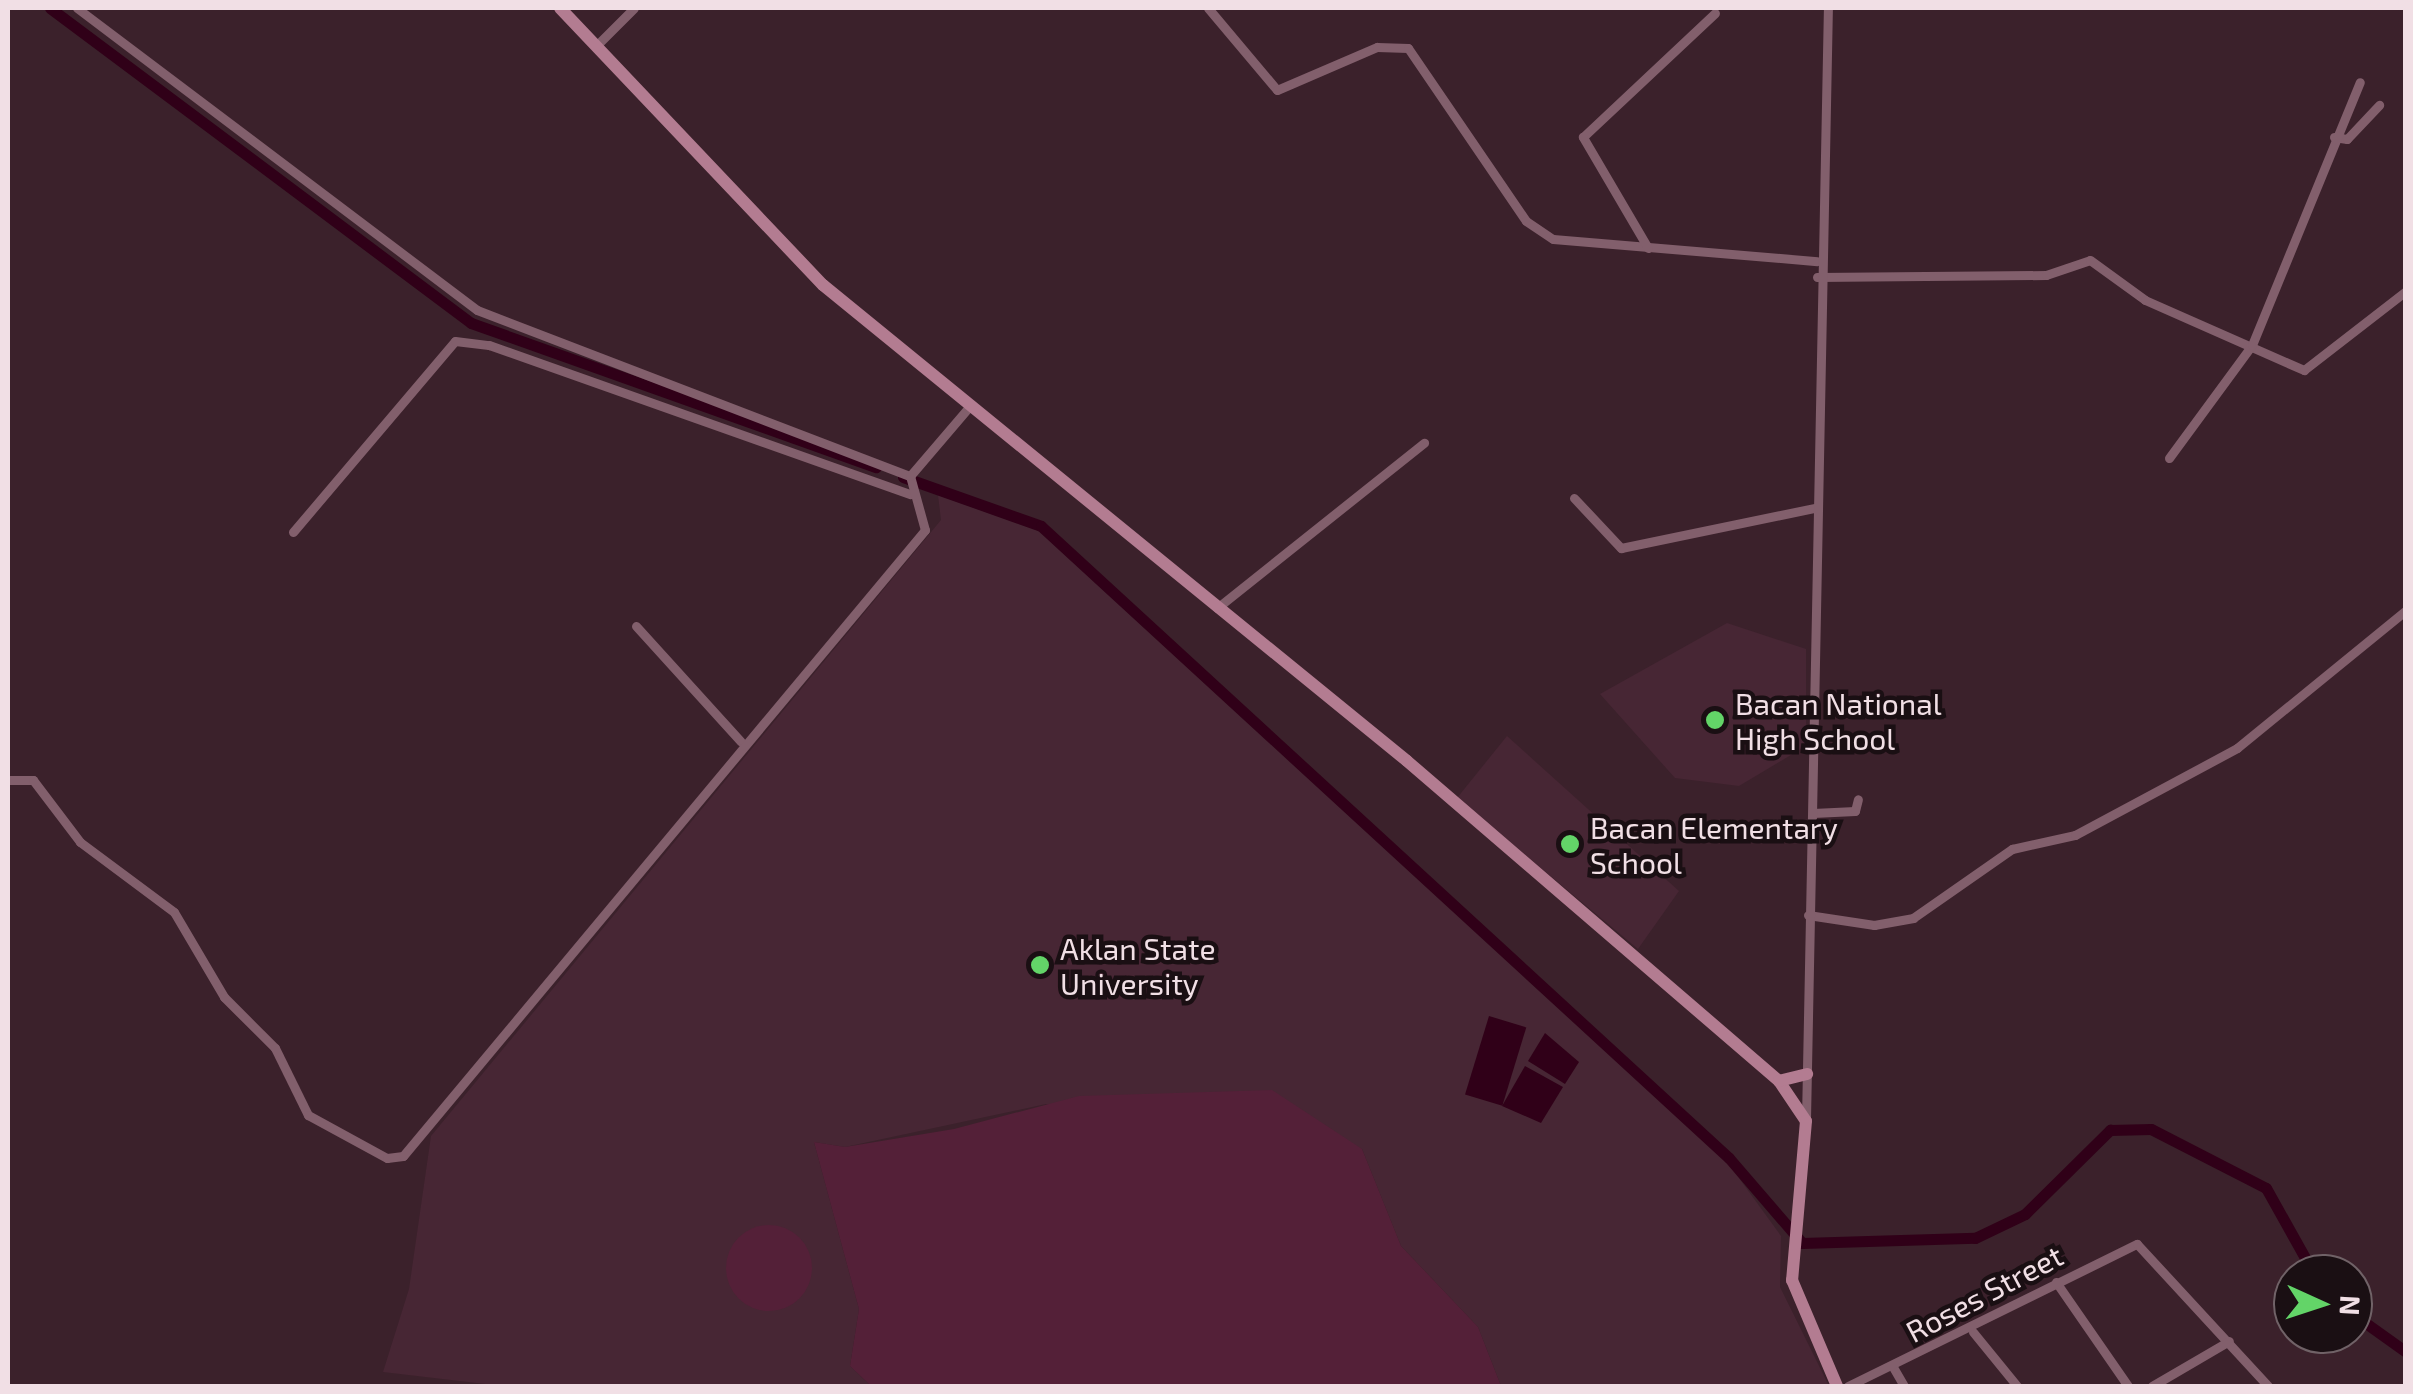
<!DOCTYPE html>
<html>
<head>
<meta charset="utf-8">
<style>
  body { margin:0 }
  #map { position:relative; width:2413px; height:1394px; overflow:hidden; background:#3b212b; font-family:"Exo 2",sans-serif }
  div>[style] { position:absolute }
  .built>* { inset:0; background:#472634 }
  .green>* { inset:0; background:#542038 }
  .round { border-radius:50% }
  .water>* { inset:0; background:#300018; transform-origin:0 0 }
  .canal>* { height:11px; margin:-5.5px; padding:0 5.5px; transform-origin:5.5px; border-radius:5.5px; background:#300018 }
  .minor>* { height:9px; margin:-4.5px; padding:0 4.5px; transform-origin:4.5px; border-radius:4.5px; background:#825f6c }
  .secondary>* { height:12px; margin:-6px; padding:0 6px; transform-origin:6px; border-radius:6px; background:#b37c91 }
  .dots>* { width:28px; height:28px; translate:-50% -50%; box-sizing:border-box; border:5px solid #1a0f13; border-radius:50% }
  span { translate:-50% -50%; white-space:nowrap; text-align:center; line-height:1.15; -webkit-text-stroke:9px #1a0f13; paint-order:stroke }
  .poi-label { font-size:30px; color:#f1dfe5 }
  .left { translate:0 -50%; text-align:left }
  .street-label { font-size:30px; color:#f1dfe5 }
  .frame { position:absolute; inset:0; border:10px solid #f1dfe5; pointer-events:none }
  .north { position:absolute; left:2273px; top:1254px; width:100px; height:100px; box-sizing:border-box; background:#1a0f13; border:2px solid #706267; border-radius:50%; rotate:93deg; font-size:28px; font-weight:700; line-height:40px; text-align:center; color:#f1dfe5 }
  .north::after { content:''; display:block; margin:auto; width:35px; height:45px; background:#63d468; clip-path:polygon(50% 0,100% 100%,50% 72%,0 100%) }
</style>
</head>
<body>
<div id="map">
  <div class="built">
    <i style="clip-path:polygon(938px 495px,1039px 531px,1728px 1163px,1781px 1236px,1780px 1287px,1828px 1384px,1501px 1386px,1478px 1327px,1401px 1246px,1362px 1149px,1046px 1104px,845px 1147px,814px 1142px,859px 1309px,850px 1366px,871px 1386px,502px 1386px,383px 1372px,409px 1289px,431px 1136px,941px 520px)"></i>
    <i style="clip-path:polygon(1727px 623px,1806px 649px,1806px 746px,1739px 786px,1675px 778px,1600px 694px)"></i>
    <i style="clip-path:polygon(1507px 736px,1679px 891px,1638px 949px,1457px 798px)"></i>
  </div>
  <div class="green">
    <i style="clip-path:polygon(1272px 1090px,1362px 1149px,1401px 1246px,1478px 1327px,1501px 1386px,871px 1386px,850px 1366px,859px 1309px,814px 1142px,845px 1147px,954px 1129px,1079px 1096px)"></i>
    <i class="round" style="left:726px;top:1225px;width:86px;height:86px"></i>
  </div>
  <div class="water">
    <i style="left:1489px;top:1016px;width:39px;height:82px;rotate:17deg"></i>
    <i style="clip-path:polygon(1545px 1033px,1579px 1062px,1565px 1084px,1528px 1061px)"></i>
    <i style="clip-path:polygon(1525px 1066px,1563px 1087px,1541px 1123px,1502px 1106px)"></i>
  </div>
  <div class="canal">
    <i style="left:50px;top:8px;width:526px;rotate:36.8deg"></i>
    <i style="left:471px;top:323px;width:430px;rotate:19.6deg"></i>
    <i style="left:903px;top:477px;width:146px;rotate:19.5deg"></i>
    <i style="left:1041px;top:526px;width:934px;rotate:42.57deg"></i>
    <i style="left:1729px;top:1158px;width:112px;rotate:49.3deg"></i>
    <i style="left:1802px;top:1243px;width:173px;rotate:-1.7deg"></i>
    <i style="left:1975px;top:1238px;width:55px;rotate:-25.6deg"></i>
    <i style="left:2025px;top:1214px;width:120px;rotate:-44.7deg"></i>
    <i style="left:2110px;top:1130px;width:41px;rotate:-1.4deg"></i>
    <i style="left:2151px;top:1129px;width:129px;rotate:27.2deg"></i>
    <i style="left:2266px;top:1188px;width:98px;rotate:60.8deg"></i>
    <i style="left:2353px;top:1314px;width:65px;rotate:35.6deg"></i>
  </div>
  <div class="minor">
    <i style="left:77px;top:8px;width:501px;rotate:37.05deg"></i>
    <i style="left:477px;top:310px;width:464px;rotate:21deg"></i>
    <i style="left:1208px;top:8px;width:107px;rotate:49.9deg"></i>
    <i style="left:1277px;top:90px;width:109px;rotate:-23.3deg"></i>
    <i style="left:1377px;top:47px;width:31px;rotate:2deg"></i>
    <i style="left:1408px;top:48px;width:209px;rotate:55.7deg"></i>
    <i style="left:1526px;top:221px;width:32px;rotate:34deg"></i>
    <i style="left:1553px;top:239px;width:265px;rotate:4.8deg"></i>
    <i style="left:597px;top:45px;width:52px;rotate:-45deg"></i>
    <i style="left:2334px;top:137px;width:13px;rotate:9deg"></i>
    <i style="left:2347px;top:139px;width:47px;rotate:-46.7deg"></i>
    <i style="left:1648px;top:248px;width:129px;rotate:-120.4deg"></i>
    <i style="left:1583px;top:137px;width:181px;rotate:-43.2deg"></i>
    <i style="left:1817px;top:277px;width:229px;rotate:-0.5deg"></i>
    <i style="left:2046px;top:275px;width:46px;rotate:-18.8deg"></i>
    <i style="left:2090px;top:260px;width:68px;rotate:36deg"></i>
    <i style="left:2145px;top:300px;width:174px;rotate:23.8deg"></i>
    <i style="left:2304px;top:370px;width:129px;rotate:-37.8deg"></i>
    <i style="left:2169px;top:458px;width:140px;rotate:-53.7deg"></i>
    <i style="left:2252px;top:345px;width:284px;rotate:-67.7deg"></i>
    <i style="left:1574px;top:498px;width:69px;rotate:46.8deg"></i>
    <i style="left:1621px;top:548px;width:198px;rotate:-11.7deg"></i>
    <i style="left:293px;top:532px;width:250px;rotate:-49.7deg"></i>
    <i style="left:455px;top:341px;width:34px;rotate:7deg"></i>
    <i style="left:489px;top:345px;width:447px;rotate:19.5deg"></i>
    <i style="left:1217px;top:608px;width:265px;rotate:-38.6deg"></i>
    <i style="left:636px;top:626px;width:156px;rotate:47.8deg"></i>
    <i style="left:8px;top:780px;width:25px"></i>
    <i style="left:33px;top:780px;width:78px;rotate:52.8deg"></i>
    <i style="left:80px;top:842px;width:117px;rotate:36.7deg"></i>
    <i style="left:174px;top:912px;width:99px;rotate:59.5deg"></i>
    <i style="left:224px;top:997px;width:72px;rotate:45deg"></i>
    <i style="left:275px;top:1048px;width:75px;rotate:63.8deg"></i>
    <i style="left:308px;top:1115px;width:90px;rotate:28.6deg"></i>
    <i style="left:387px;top:1158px;width:16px;rotate:-7deg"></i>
    <i style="left:403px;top:1156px;width:815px;rotate:-50.18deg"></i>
    <i style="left:925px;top:530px;width:56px;rotate:-105.5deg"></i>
    <i style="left:910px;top:476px;width:89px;rotate:-49.5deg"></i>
    <i style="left:1813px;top:813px;width:42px;rotate:-2.7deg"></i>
    <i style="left:1855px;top:811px;width:12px;rotate:-76deg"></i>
    <i style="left:1808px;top:915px;width:67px;rotate:8.6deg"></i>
    <i style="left:1874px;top:925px;width:40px;rotate:-10deg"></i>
    <i style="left:1913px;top:918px;width:121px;rotate:-34.9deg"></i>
    <i style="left:2012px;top:849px;width:65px;rotate:-12.5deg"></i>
    <i style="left:2075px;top:835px;width:184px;rotate:-28.2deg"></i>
    <i style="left:2237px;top:748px;width:218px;rotate:-39.2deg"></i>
    <i style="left:1806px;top:1119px;width:1111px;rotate:-88.87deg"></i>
    <i style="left:2056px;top:1282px;width:126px;rotate:55.3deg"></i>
    <i style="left:1973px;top:1332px;width:70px;rotate:50.8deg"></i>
    <i style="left:1893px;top:1367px;width:22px;rotate:60deg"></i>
    <i style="left:1848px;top:1386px;width:322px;rotate:-26.2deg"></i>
    <i style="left:2137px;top:1244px;width:193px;rotate:47.3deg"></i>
    <i style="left:2152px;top:1386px;width:89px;rotate:-30.3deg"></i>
  </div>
  <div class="secondary">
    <i style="left:560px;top:8px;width:382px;rotate:46.5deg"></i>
    <i style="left:823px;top:285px;width:753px;rotate:39.18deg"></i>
    <i style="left:1407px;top:761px;width:491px;rotate:40.7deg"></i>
    <i style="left:1779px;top:1081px;width:48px;rotate:56deg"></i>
    <i style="left:1806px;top:1121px;width:160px;rotate:95deg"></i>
    <i style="left:1792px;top:1280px;width:115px;rotate:67deg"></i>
    <i style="left:1779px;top:1081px;width:29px;rotate:-14deg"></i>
  </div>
  <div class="dots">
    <i style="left:1715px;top:720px;background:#63d468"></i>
    <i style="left:1570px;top:844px;background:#63d468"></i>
    <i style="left:1040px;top:965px;background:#63d468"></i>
  </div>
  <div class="poi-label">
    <span class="left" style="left:1735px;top:720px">Bacan National<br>High School</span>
    <span class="left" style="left:1590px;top:844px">Bacan Elementary<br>School</span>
    <span class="left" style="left:1060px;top:965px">Aklan State<br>University</span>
  </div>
  <div class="street-label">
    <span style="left:1984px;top:1293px;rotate:-28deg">Roses Street</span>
  </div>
  <div class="frame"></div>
  <div class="north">N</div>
</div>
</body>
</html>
